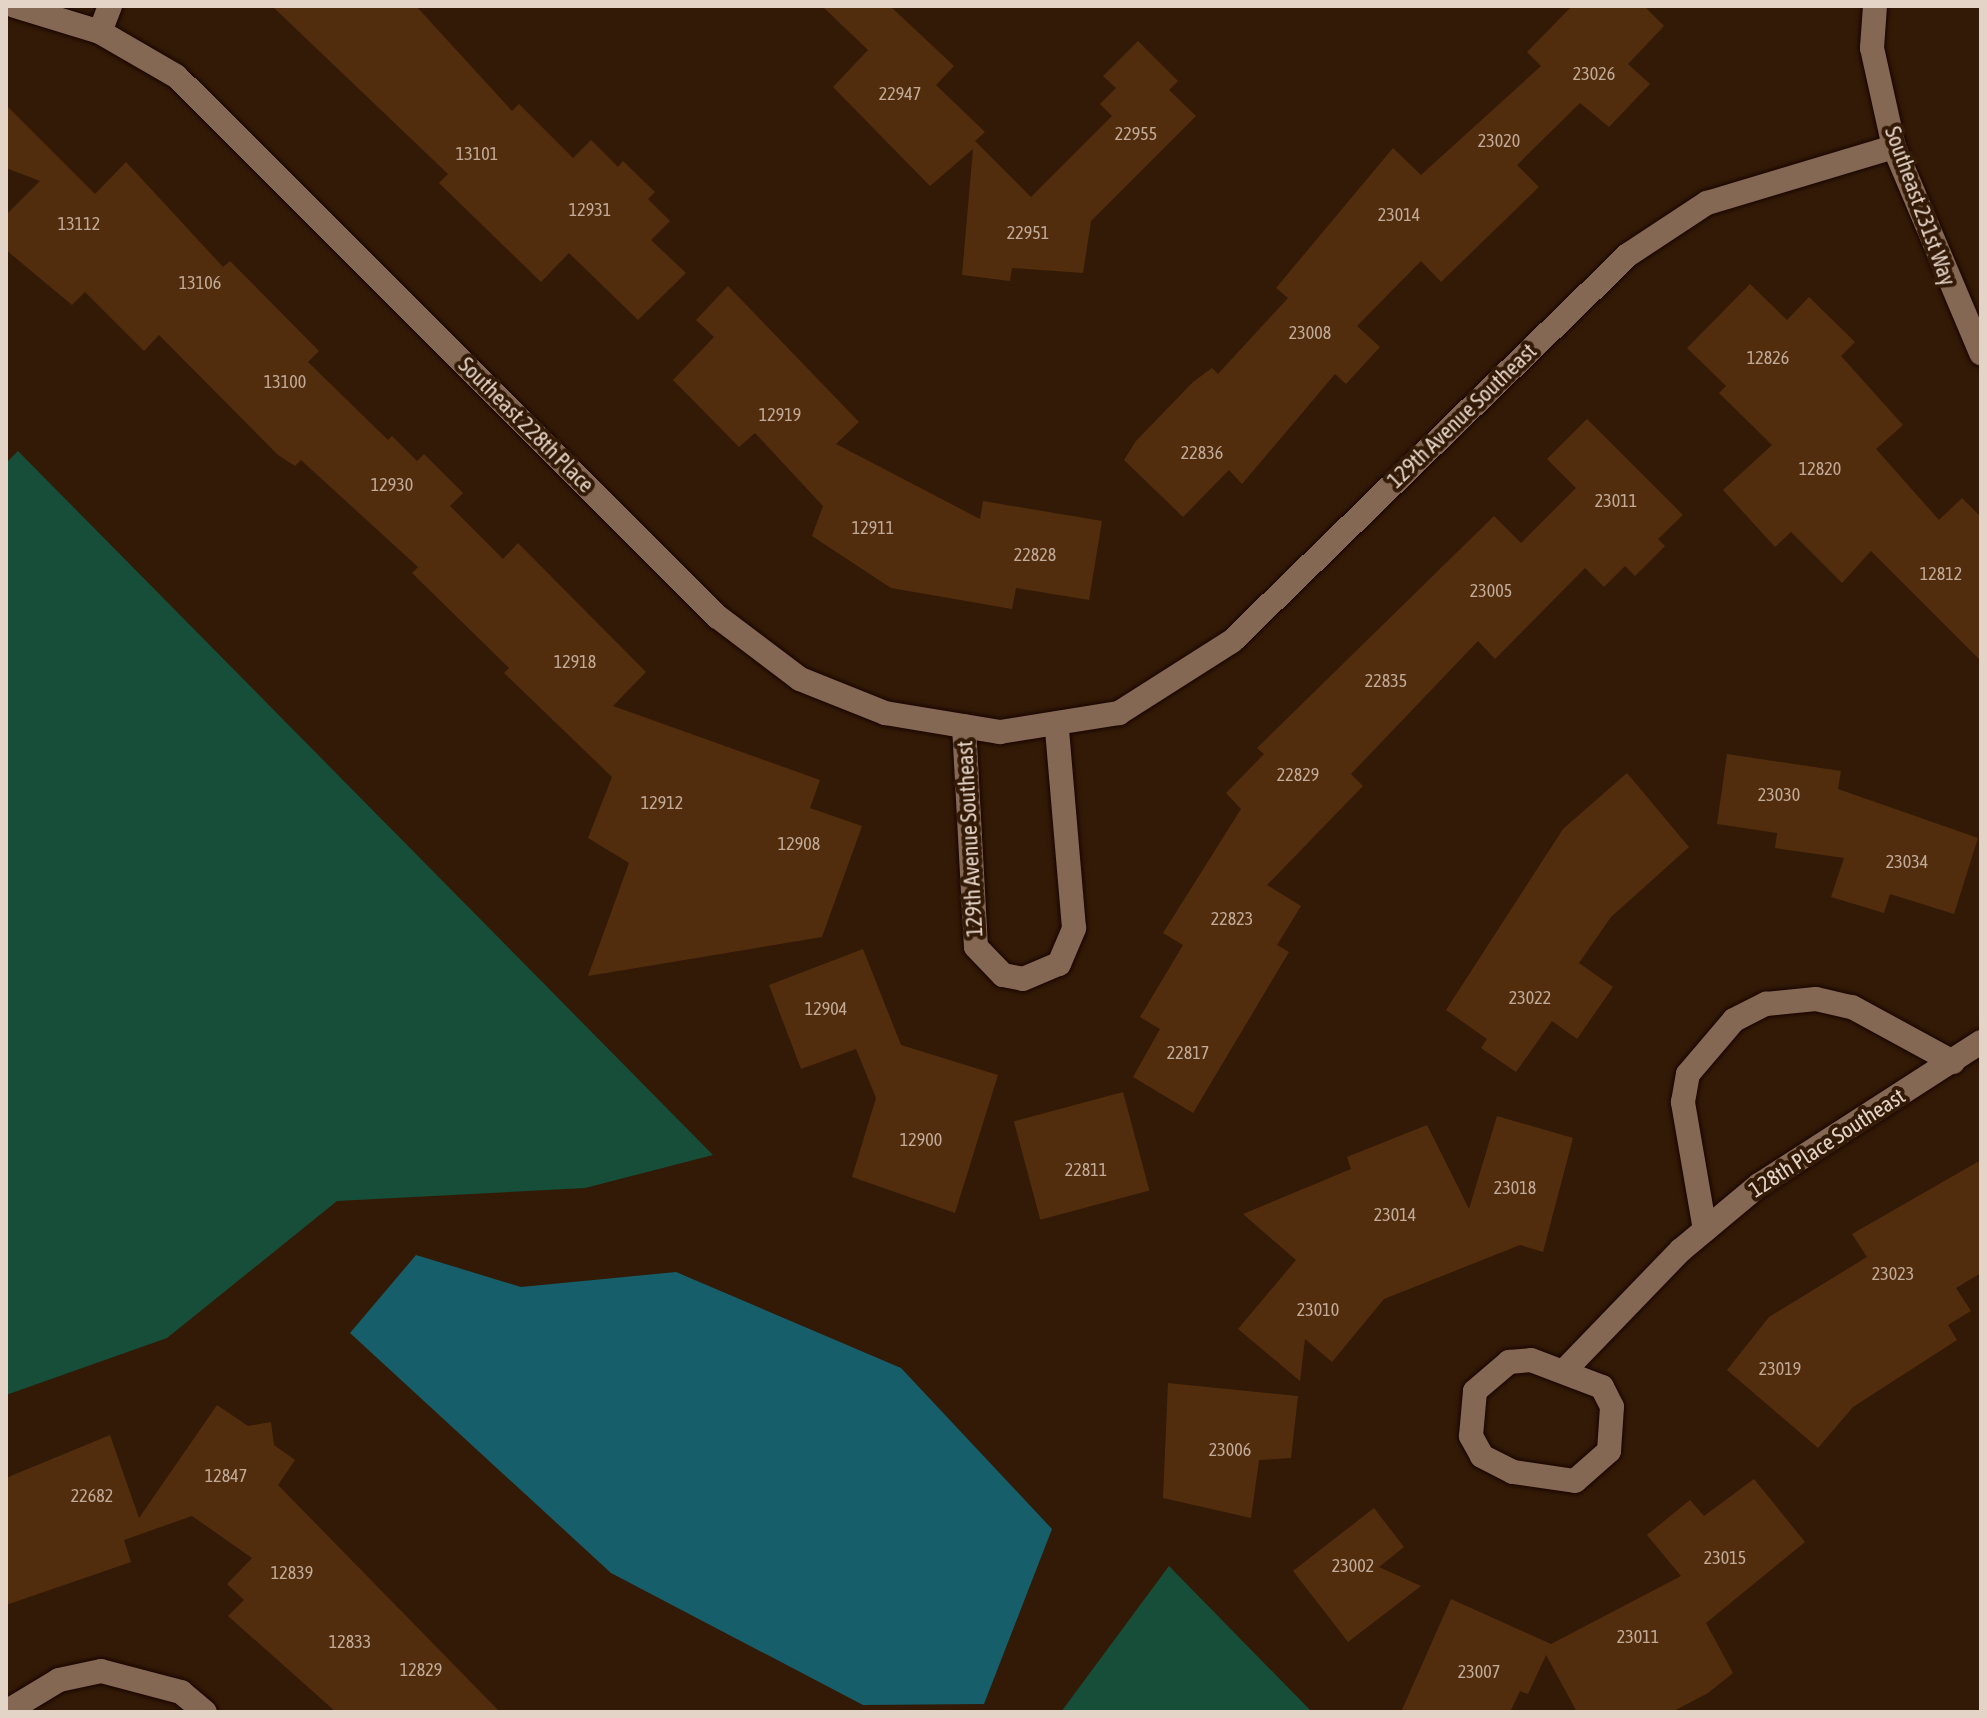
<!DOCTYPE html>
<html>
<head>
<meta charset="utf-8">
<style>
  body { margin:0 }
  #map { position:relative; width:1987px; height:1718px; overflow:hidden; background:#321a06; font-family:"Asap Condensed",sans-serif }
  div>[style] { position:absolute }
  .green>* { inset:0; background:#174e39 }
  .water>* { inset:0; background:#165e69 }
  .building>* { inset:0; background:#522d0d; transform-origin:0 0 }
  .roads { filter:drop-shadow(0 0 2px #180400) drop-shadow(0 0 2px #180400) }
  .minor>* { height:24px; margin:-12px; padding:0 12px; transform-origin:12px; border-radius:12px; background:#856853 }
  span { translate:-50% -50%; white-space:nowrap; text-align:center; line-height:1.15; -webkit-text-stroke:8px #321a06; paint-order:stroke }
  .number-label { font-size:18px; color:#c0aa98 }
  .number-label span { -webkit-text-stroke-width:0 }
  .street-label { font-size:22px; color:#e4d3c7 }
  .frame { position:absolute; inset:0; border:8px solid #e4d3c7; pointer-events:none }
</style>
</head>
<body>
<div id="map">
  <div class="green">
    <i style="clip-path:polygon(18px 451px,713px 1155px,585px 1188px,337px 1201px,167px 1338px,6px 1395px,6px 463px)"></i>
    <i style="clip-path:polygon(1169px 1566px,1312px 1712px,1061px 1712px)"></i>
  </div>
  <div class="water">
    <i style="clip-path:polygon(416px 1255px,521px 1287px,676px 1272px,901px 1368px,1052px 1529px,984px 1704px,863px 1705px,611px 1573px,350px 1333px)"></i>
  </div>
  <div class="building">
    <i style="clip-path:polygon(272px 6px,416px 6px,512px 111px,519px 104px,573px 158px,591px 140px,618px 167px,623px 161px,655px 192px,648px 199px,670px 221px,651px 240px,686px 273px,638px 320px,569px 253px,541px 282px,439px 183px,448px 174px)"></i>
    <i style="clip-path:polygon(822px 6px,890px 6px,954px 66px,936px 85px,985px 132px,975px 141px,1031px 197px,1112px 116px,1100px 104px,1116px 88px,1103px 76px,1138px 41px,1178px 81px,1169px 90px,1196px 116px,1091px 221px,1083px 273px,1012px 268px,1010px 281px,962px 275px,973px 149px,930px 186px,833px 87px,868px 50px)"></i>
    <i style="clip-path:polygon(1572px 6px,1644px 6px,1664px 26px,1628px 64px,1650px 84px,1609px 127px,1580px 103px,1517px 165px,1539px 187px,1441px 282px,1421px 261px,1357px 326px,1380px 347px,1346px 384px,1335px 374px,1242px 484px,1229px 470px,1183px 517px,1124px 460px,1136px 441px,1193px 382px,1212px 368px,1218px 374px,1288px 298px,1276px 288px,1393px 148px,1421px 175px,1541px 66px,1527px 52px)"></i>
    <i style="clip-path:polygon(6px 105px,95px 194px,126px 162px,223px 267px,230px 261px,319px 351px,308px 362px,388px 440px,392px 436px,417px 461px,424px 454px,463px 493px,450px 506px,503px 559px,518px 543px,646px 672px,613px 706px,820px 780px,810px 808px,862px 826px,822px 937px,588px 976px,629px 863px,588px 838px,612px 777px,504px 673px,509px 668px,412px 573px,418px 567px,301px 460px,295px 466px,278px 455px,159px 335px,144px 351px,85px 292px,72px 305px,6px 250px,6px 215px,40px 181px,6px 168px)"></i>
    <i style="clip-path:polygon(1750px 284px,1787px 320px,1809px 297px,1855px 342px,1841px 356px,1903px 425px,1876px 449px,1939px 520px,1962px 498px,1981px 517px,1981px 661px,1871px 551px,1842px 583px,1791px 532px,1775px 547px,1723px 490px,1772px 445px,1719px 393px,1726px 386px,1687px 348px)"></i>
    <i style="clip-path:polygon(728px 286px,859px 422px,836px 444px,980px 519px,983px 501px,1102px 521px,1089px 600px,1016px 588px,1012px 609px,891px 588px,812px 536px,823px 506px,755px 433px,739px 447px,673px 380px,714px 337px,696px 320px)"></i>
    <i style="clip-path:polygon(1587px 419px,1683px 515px,1658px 539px,1665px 546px,1635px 576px,1625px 566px,1604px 587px,1585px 568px,1495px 659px,1478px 641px,1351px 774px,1363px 786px,1267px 885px,1301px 906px,1277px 945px,1289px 952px,1193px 1113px,1133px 1077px,1160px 1029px,1140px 1017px,1183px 945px,1163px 933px,1241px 809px,1226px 793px,1264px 754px,1257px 748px,1494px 516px,1521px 543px,1576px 488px,1547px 459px)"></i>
    <i style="clip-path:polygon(1727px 754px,1841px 771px,1838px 789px,1978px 838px,1954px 914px,1890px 894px,1884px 913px,1831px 897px,1844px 858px,1775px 848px,1777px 833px,1717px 824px)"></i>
    <i style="clip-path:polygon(1627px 773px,1689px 847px,1611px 917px,1579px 963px,1613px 987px,1577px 1039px,1552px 1021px,1516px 1072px,1481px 1048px,1487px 1039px,1446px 1010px,1563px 829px)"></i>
    <i style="clip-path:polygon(863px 949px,901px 1045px,998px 1075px,955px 1213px,852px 1177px,876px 1098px,856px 1049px,801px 1069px,769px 985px)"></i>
    <i style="left:1123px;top:1092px;width:102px;height:113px;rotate:75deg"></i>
    <i style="clip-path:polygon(1497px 1116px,1573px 1138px,1543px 1252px,1520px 1245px,1384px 1299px,1332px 1362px,1305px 1339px,1300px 1381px,1238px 1329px,1296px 1260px,1243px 1214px,1351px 1169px,1347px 1157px,1427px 1125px,1469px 1209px)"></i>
    <i style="clip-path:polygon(1981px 1160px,1981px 1273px,1956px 1288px,1971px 1311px,1948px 1325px,1957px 1340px,1853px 1407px,1818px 1448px,1727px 1370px,1769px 1317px,1867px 1257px,1852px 1234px)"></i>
    <i style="clip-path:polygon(1168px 1383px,1298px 1396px,1291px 1458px,1259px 1460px,1251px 1518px,1163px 1498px)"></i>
    <i style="clip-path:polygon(217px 1405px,248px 1426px,271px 1422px,274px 1445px,295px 1460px,278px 1485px,500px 1712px,336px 1712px,228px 1616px,244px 1600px,227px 1584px,252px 1558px,192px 1516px,124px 1540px,131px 1562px,6px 1605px,6px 1478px,110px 1435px,139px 1518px)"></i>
    <i style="clip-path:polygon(1754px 1479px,1805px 1542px,1706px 1623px,1733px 1673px,1708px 1693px,1672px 1712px,1577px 1712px,1546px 1655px,1528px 1694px,1520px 1691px,1510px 1712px,1401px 1712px,1451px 1599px,1551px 1644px,1681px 1576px,1647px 1535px,1690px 1500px,1704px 1516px)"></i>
    <i style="clip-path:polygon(1374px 1508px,1404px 1547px,1379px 1567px,1421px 1586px,1348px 1642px,1293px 1571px)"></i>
  </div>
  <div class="roads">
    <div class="minor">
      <i style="left:15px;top:6px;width:89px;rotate:17deg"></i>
      <i style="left:100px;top:32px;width:88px;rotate:30.1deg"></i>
      <i style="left:176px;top:76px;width:766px;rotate:44.95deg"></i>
      <i style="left:718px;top:617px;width:103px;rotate:37.1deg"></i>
      <i style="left:800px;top:679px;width:92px;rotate:21.8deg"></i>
      <i style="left:885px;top:713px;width:117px;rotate:9.4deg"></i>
      <i style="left:1000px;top:732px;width:121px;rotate:-9.1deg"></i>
      <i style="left:1119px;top:713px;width:134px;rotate:-32.5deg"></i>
      <i style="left:1232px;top:641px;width:553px;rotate:-44.27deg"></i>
      <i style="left:1628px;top:255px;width:95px;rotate:-33.4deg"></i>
      <i style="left:1707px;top:203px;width:195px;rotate:-16.7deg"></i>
      <i style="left:1875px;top:6px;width:42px;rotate:94.1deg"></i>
      <i style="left:1872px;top:48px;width:101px;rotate:77.5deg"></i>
      <i style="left:1894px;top:147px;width:224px;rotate:67.1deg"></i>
      <i style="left:100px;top:32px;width:28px;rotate:-69deg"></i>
      <i style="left:964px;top:726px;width:221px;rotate:86.9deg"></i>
      <i style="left:976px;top:947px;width:39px;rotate:46deg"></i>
      <i style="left:1003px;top:975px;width:20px;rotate:11deg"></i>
      <i style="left:1023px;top:979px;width:39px;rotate:-23deg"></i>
      <i style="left:1059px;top:964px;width:39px;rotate:-67deg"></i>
      <i style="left:1074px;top:928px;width:201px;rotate:-94.9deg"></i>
      <i style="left:1705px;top:1230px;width:130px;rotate:-99.8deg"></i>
      <i style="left:1683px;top:1102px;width:28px;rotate:-80deg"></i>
      <i style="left:1688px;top:1074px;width:71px;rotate:-49.6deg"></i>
      <i style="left:1734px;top:1020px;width:36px;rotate:-27deg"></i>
      <i style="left:1766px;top:1004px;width:50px;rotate:-5.7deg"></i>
      <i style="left:1816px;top:999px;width:37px;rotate:13deg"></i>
      <i style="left:1852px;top:1007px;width:115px;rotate:28.6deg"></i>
      <i style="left:1531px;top:1360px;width:76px;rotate:20.8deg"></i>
      <i style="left:1602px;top:1387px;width:22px;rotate:63deg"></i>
      <i style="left:1612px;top:1407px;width:44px;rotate:93.9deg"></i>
      <i style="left:1609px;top:1451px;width:45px;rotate:138.6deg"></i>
      <i style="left:1575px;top:1481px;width:63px;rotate:-171.7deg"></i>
      <i style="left:1513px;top:1472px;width:35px;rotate:-153deg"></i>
      <i style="left:1482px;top:1456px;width:23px;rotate:-119deg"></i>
      <i style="left:1471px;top:1436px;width:45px;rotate:-84.9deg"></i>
      <i style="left:1475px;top:1391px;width:45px;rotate:-40.5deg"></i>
      <i style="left:1509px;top:1362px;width:22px;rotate:-5deg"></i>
      <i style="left:1566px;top:1369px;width:165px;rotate:-46deg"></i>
      <i style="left:1681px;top:1250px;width:102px;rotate:-39.8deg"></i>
      <i style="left:1759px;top:1185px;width:264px;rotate:-32.8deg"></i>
      <i style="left:6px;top:1712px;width:62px;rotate:-31.1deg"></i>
      <i style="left:59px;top:1680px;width:43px;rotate:-12.1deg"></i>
      <i style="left:101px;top:1671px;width:83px;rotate:14.7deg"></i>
      <i style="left:181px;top:1692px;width:31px;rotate:40deg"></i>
    </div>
  </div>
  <div class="number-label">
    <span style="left:1594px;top:74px">23026</span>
    <span style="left:900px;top:94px">22947</span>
    <span style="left:1136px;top:134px">22955</span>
    <span style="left:1499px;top:141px">23020</span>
    <span style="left:477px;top:154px">13101</span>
    <span style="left:590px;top:210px">12931</span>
    <span style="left:1399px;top:215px">23014</span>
    <span style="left:79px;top:224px">13112</span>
    <span style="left:1028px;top:233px">22951</span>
    <span style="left:200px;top:283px">13106</span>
    <span style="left:1310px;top:333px">23008</span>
    <span style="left:1768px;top:358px">12826</span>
    <span style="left:285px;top:382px">13100</span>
    <span style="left:780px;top:415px">12919</span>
    <span style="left:1202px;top:453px">22836</span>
    <span style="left:1820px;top:469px">12820</span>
    <span style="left:392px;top:485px">12930</span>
    <span style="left:1616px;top:501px">23011</span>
    <span style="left:873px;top:528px">12911</span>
    <span style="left:1035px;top:555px">22828</span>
    <span style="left:1941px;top:574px">12812</span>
    <span style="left:1491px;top:591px">23005</span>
    <span style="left:575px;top:662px">12918</span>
    <span style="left:1386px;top:681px">22835</span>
    <span style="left:1298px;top:775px">22829</span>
    <span style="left:1779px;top:795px">23030</span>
    <span style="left:662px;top:803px">12912</span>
    <span style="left:799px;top:844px">12908</span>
    <span style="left:1907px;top:862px">23034</span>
    <span style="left:1232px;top:919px">22823</span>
    <span style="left:1530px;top:998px">23022</span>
    <span style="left:826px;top:1009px">12904</span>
    <span style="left:1188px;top:1053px">22817</span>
    <span style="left:921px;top:1140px">12900</span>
    <span style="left:1086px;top:1170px">22811</span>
    <span style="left:1515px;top:1188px">23018</span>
    <span style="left:1395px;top:1215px">23014</span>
    <span style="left:1893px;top:1274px">23023</span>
    <span style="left:1318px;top:1310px">23010</span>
    <span style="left:1780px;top:1369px">23019</span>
    <span style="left:1230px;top:1450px">23006</span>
    <span style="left:226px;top:1476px">12847</span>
    <span style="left:92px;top:1496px">22682</span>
    <span style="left:1725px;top:1558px">23015</span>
    <span style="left:1353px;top:1566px">23002</span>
    <span style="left:292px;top:1573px">12839</span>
    <span style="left:1638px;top:1637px">23011</span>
    <span style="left:350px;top:1642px">12833</span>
    <span style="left:421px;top:1670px">12829</span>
    <span style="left:1479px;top:1672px">23007</span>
  </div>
  <div class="street-label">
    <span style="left:1920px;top:206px;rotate:70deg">Southeast 231st Way</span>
    <span style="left:1462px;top:416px;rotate:-44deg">129th Avenue Southeast</span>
    <span style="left:526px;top:425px;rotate:45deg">Southeast 228th Place</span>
    <span style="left:970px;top:839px;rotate:-93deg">129th Avenue Southeast</span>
    <span style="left:1827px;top:1143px;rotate:-33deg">128th Place Southeast</span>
  </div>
  <div class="frame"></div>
</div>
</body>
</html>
